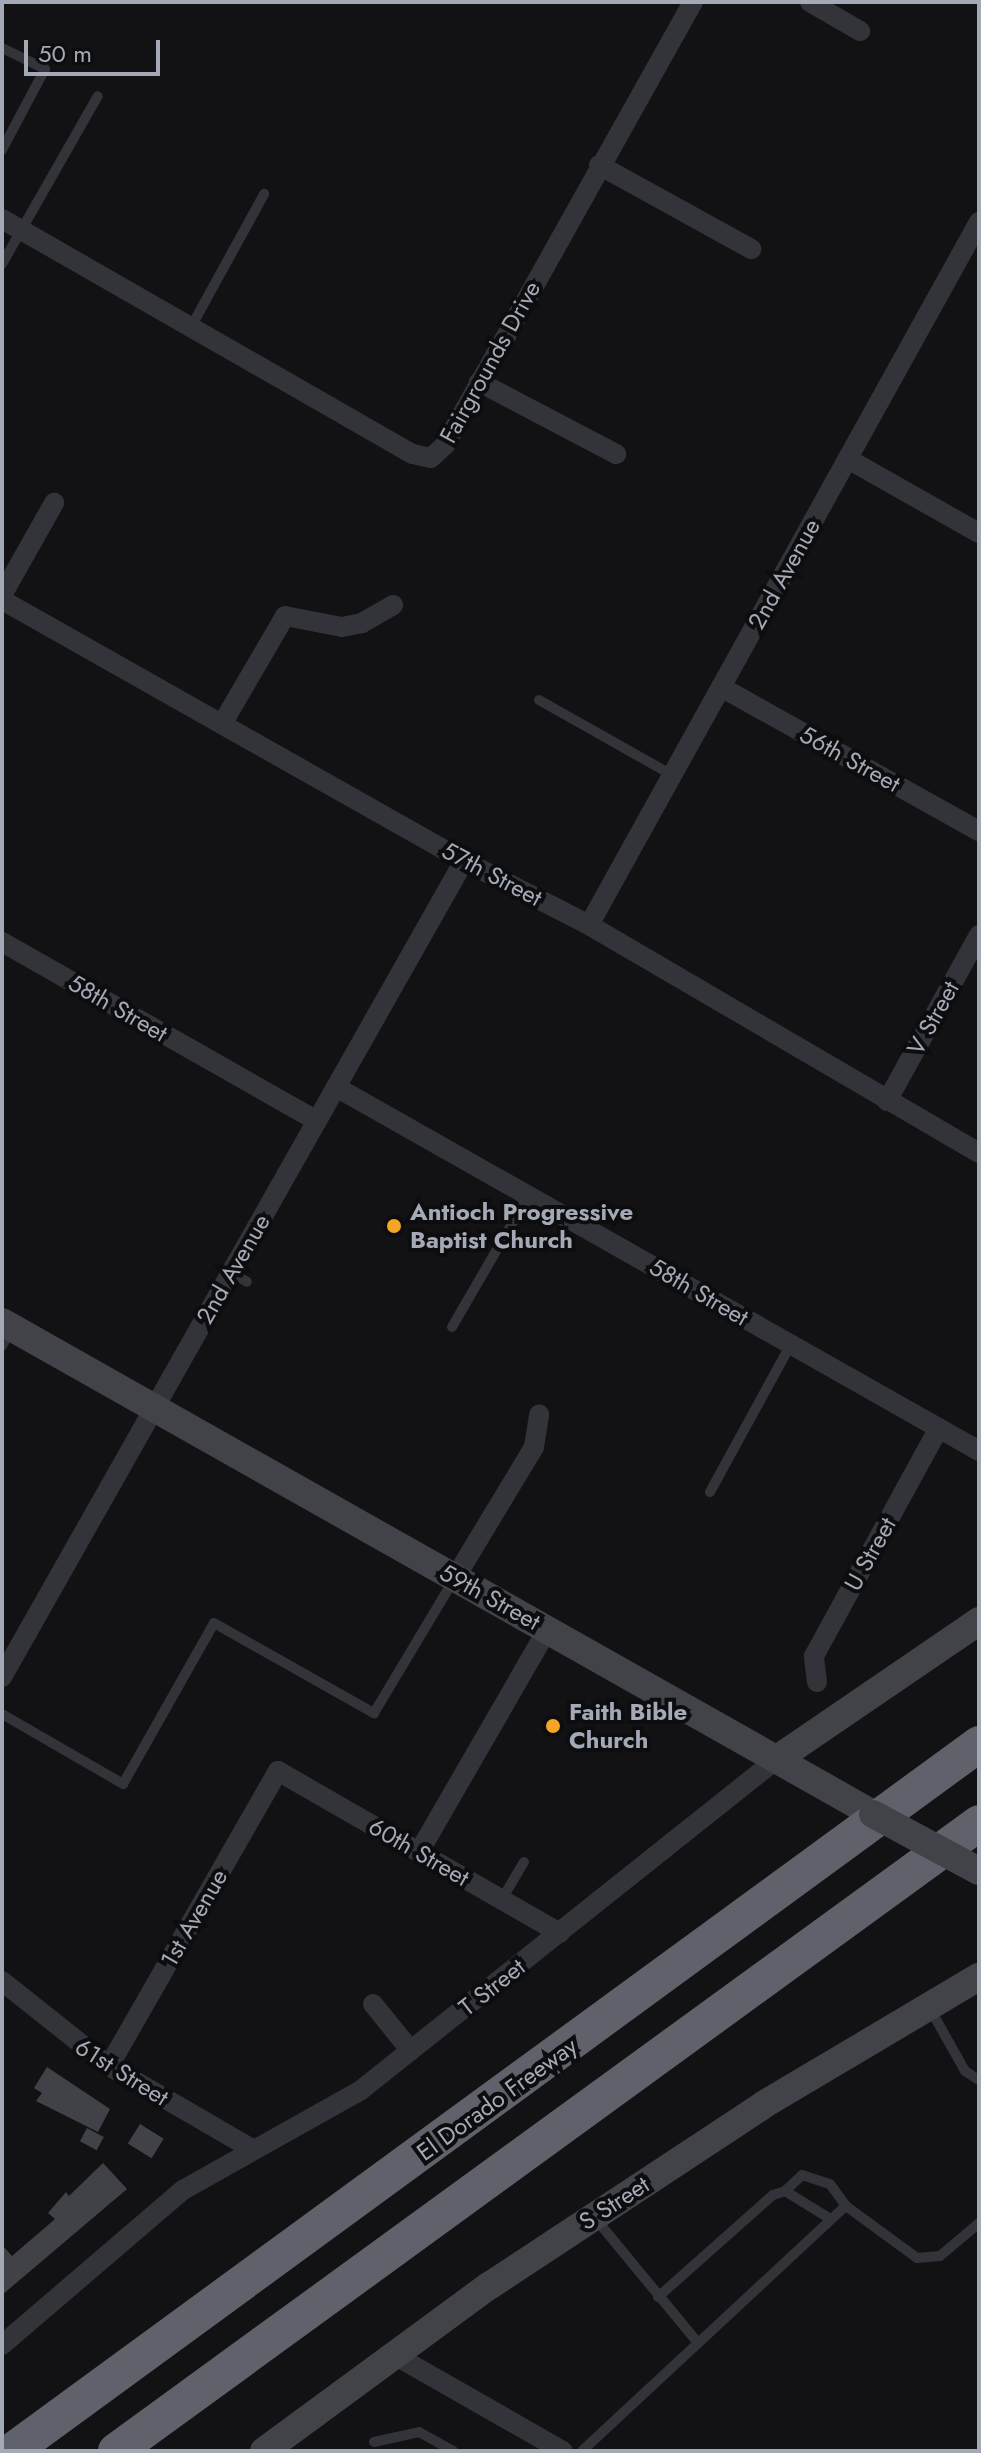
<!DOCTYPE html>
<html>
<head>
<meta charset="utf-8">
<style>
  body { margin:0 }
  #map { position:relative; width:981px; height:2453px; overflow:hidden; background:#121214; font-family:Jost,sans-serif }
  div>[style] { position:absolute }
  .building>* { inset:0; background:#414247; transform-origin:0 0 }
  .lane>* { height:10px; margin:-5px; padding:0 5px; transform-origin:5px; border-radius:5px; background:#333439 }
  .street>* { height:20px; margin:-10px; padding:0 10px; transform-origin:10px; border-radius:10px; background:#333439 }
  .secondary>* { height:28px; margin:-14px; padding:0 14px; transform-origin:14px; border-radius:14px; background:#414349 }
  .highway>* { height:36px; margin:-18px; padding:0 18px; transform-origin:18px; border-radius:18px; background:#5f626a }
  .secondary-bridge>* { height:28px; margin:-14px; padding:0 14px; transform-origin:14px; border-radius:14px; background:#414349 }
  .dots>* { width:22px; height:22px; translate:-50% -50%; box-sizing:border-box; border:4px solid #0d0d0f; border-radius:50% }
  span { translate:-50% -50%; white-space:nowrap; text-align:center; line-height:1.15; -webkit-text-stroke:8px #0d0d0f; paint-order:stroke }
  .street-label { font-size:24px; color:#a3a9b5 }
  .poi-label { font-size:24px; color:#a3a9b5; font-weight:700 }
  .left { translate:0 -50%; text-align:left }
  .frame { position:absolute; inset:0; border:4px solid #a3a9b5; pointer-events:none }
  .scale { position:absolute; left:24px; top:40px; width:136px; height:36px; box-sizing:border-box; border:4px solid #a3a9b5; border-top:0; padding-left:10px; font-size:24px; line-height:28px; white-space:nowrap; color:#a3a9b5; -webkit-text-stroke:6px #0d0d0f; paint-order:stroke }
</style>
</head>
<body>
<div id="map">
  <div class="building">
    <i style="clip-path:polygon(47px 2067px,110px 2109px,98px 2132px,36px 2101px,42px 2093px,34px 2088px)"></i>
    <i style="left:140px;top:2124px;width:28px;height:23px;rotate:32deg"></i>
    <i style="left:87px;top:2128px;width:19px;height:15px;rotate:28deg"></i>
    <i style="clip-path:polygon(103px 2163px,127px 2189px,2px 2295px,2px 2245px,12px 2256px,55px 2219px,48px 2213px,66px 2192px,69px 2196px)"></i>
  </div>
  <div class="lane">
    <i style="left:2px;top:48px;width:48px;rotate:26deg"></i>
    <i style="left:45px;top:69px;width:92px;rotate:118deg"></i>
    <i style="left:2px;top:264px;width:193px;rotate:-60.3deg"></i>
    <i style="left:191px;top:327px;width:152px;rotate:-61.2deg"></i>
    <i style="left:539px;top:700px;width:153px;rotate:29.4deg"></i>
    <i style="left:231px;top:1273px;width:18px;rotate:29deg"></i>
    <i style="left:452px;top:1327px;width:151px;rotate:-59.9deg"></i>
    <i style="left:2px;top:1346px;width:18px;rotate:-61deg"></i>
    <i style="left:710px;top:1492px;width:169px;rotate:-61.3deg"></i>
    <i style="left:2px;top:1714px;width:140px;rotate:30deg"></i>
    <i style="left:123px;top:1784px;width:185px;rotate:-60.5deg"></i>
    <i style="left:214px;top:1623px;width:184px;rotate:29.4deg"></i>
    <i style="left:374px;top:1713px;width:154px;rotate:-59.1deg"></i>
    <i style="left:502px;top:1899px;width:43px;rotate:-59.3deg"></i>
    <i style="left:929px;top:2007px;width:73px;rotate:60.6deg"></i>
    <i style="left:965px;top:2071px;width:17px;rotate:33deg"></i>
    <i style="left:785px;top:2191px;width:23px;rotate:-43deg"></i>
    <i style="left:802px;top:2175px;width:29px;rotate:18deg"></i>
    <i style="left:830px;top:2184px;width:27px;rotate:54deg"></i>
    <i style="left:846px;top:2206px;width:88px;rotate:36.2deg"></i>
    <i style="left:917px;top:2258px;width:23px;rotate:-5deg"></i>
    <i style="left:940px;top:2256px;width:51px;rotate:-40.2deg"></i>
    <i style="left:595px;top:2218px;width:162px;rotate:50.5deg"></i>
    <i style="left:658px;top:2297px;width:154px;rotate:-41.6deg"></i>
    <i style="left:773px;top:2195px;width:13px;rotate:-18deg"></i>
    <i style="left:785px;top:2191px;width:52px;rotate:31.5deg"></i>
    <i style="left:374px;top:2442px;width:46px;rotate:-12.5deg"></i>
    <i style="left:419px;top:2432px;width:39px;rotate:29deg"></i>
    <i style="left:582px;top:2451px;width:360px;rotate:-42.9deg"></i>
  </div>
  <div class="street">
    <i style="left:810px;top:2px;width:58px;rotate:30.1deg"></i>
    <i style="left:599px;top:165px;width:174px;rotate:28.9deg"></i>
    <i style="left:2px;top:219px;width:473px;rotate:29.8deg"></i>
    <i style="left:413px;top:454px;width:18px;rotate:13deg"></i>
    <i style="left:431px;top:458px;width:19px;rotate:-43deg"></i>
    <i style="left:445px;top:445px;width:508px;rotate:-60.76deg"></i>
    <i style="left:479px;top:382px;width:155px;rotate:27.7deg"></i>
    <i style="left:848px;top:459px;width:150px;rotate:29.5deg"></i>
    <i style="left:2px;top:595px;width:106px;rotate:-60.5deg"></i>
    <i style="left:2px;top:600px;width:531px;rotate:29.46deg"></i>
    <i style="left:464px;top:861px;width:140px;rotate:27.1deg"></i>
    <i style="left:589px;top:925px;width:452px;rotate:30.3deg"></i>
    <i style="left:721px;top:687px;width:295px;rotate:29.2deg"></i>
    <i style="left:222px;top:724px;width:125px;rotate:-59.7deg"></i>
    <i style="left:285px;top:616px;width:58px;rotate:10.9deg"></i>
    <i style="left:342px;top:627px;width:20px;rotate:-11deg"></i>
    <i style="left:362px;top:623px;width:36px;rotate:-30deg"></i>
    <i style="left:589px;top:925px;width:804px;rotate:-60.98deg"></i>
    <i style="left:2px;top:942px;width:362px;rotate:29.6deg"></i>
    <i style="left:336px;top:1087px;width:739px;rotate:29.51deg"></i>
    <i style="left:887px;top:1101px;width:190px;rotate:-61deg"></i>
    <i style="left:455px;top:1578px;width:153px;rotate:-58.9deg"></i>
    <i style="left:534px;top:1447px;width:33px;rotate:-81deg"></i>
    <i style="left:2px;top:1677px;width:938px;rotate:-60.48deg"></i>
    <i style="left:817px;top:1682px;width:26px;rotate:-97deg"></i>
    <i style="left:814px;top:1656px;width:260px;rotate:-61.3deg"></i>
    <i style="left:419px;top:1852px;width:258px;rotate:-60deg"></i>
    <i style="left:2px;top:1981px;width:137px;rotate:38.5deg"></i>
    <i style="left:109px;top:2066px;width:165px;rotate:30.1deg"></i>
    <i style="left:373px;top:2004px;width:60px;rotate:51deg"></i>
    <i style="left:109px;top:2066px;width:340px;rotate:-60.2deg"></i>
    <i style="left:278px;top:1771px;width:325px;rotate:29.9deg"></i>
    <i style="left:2px;top:2345px;width:238px;rotate:-40.6deg"></i>
    <i style="left:183px;top:2190px;width:204px;rotate:-29.3deg"></i>
    <i style="left:361px;top:2090px;width:532px;rotate:-38.51deg"></i>
    <i style="left:391px;top:2353px;width:198px;rotate:29.7deg"></i>
  </div>
  <div class="secondary">
    <i style="left:2px;top:1322px;width:1000px;rotate:29.46deg"></i>
    <i style="left:777px;top:1759px;width:245px;rotate:-34.3deg"></i>
    <i style="left:264px;top:2451px;width:279px;rotate:-36.3deg"></i>
    <i style="left:489px;top:2286px;width:328px;rotate:-33.4deg"></i>
    <i style="left:763px;top:2105px;width:251px;rotate:-30.7deg"></i>
  </div>
  <div class="highway">
    <i style="left:12px;top:2451px;width:1198px;rotate:-36.17deg"></i>
    <i style="left:116px;top:2451px;width:1067px;rotate:-36.04deg"></i>
  </div>
  <div class="secondary-bridge">
    <i style="left:873px;top:1814px;width:120px;rotate:28.3deg"></i>
  </div>
  <div class="dots">
    <i style="left:394px;top:1226px;background:#f7a527"></i>
    <i style="left:553px;top:1726px;background:#f7a527"></i>
  </div>
  <div class="street-label">
    <span style="left:490px;top:362px;rotate:-61deg">Fairgrounds Drive</span>
    <span style="left:784px;top:574px;rotate:-61deg">2nd Avenue</span>
    <span style="left:850px;top:759px;rotate:29deg">56th Street</span>
    <span style="left:492px;top:874px;rotate:28deg">57th Street</span>
    <span style="left:118px;top:1008px;rotate:30deg">58th Street</span>
    <span style="left:933px;top:1018px;rotate:-61deg">V Street</span>
    <span style="left:233px;top:1269px;rotate:-60deg">2nd Avenue</span>
    <span style="left:699px;top:1292px;rotate:30deg">58th Street</span>
    <span style="left:870px;top:1554px;rotate:-61deg">U Street</span>
    <span style="left:490px;top:1597px;rotate:29deg">59th Street</span>
    <span style="left:419px;top:1852px;rotate:30deg">60th Street</span>
    <span style="left:194px;top:1918px;rotate:-60deg">1st Avenue</span>
    <span style="left:492px;top:1987px;rotate:-38deg">T Street</span>
    <span style="left:122px;top:2072px;rotate:32deg">61st Street</span>
    <span style="left:497px;top:2099px;rotate:-36deg">El Dorado Freeway</span>
    <span style="left:614px;top:2203px;rotate:-33deg">S Street</span>
  </div>
  <div class="poi-label">
    <span class="left" style="left:410px;top:1226px">Antioch Progressive<br>Baptist Church</span>
    <span class="left" style="left:569px;top:1726px">Faith Bible<br>Church</span>
  </div>
  <div class="frame"></div>
  <div class="scale">50 m</div>
</div>
</body>
</html>
